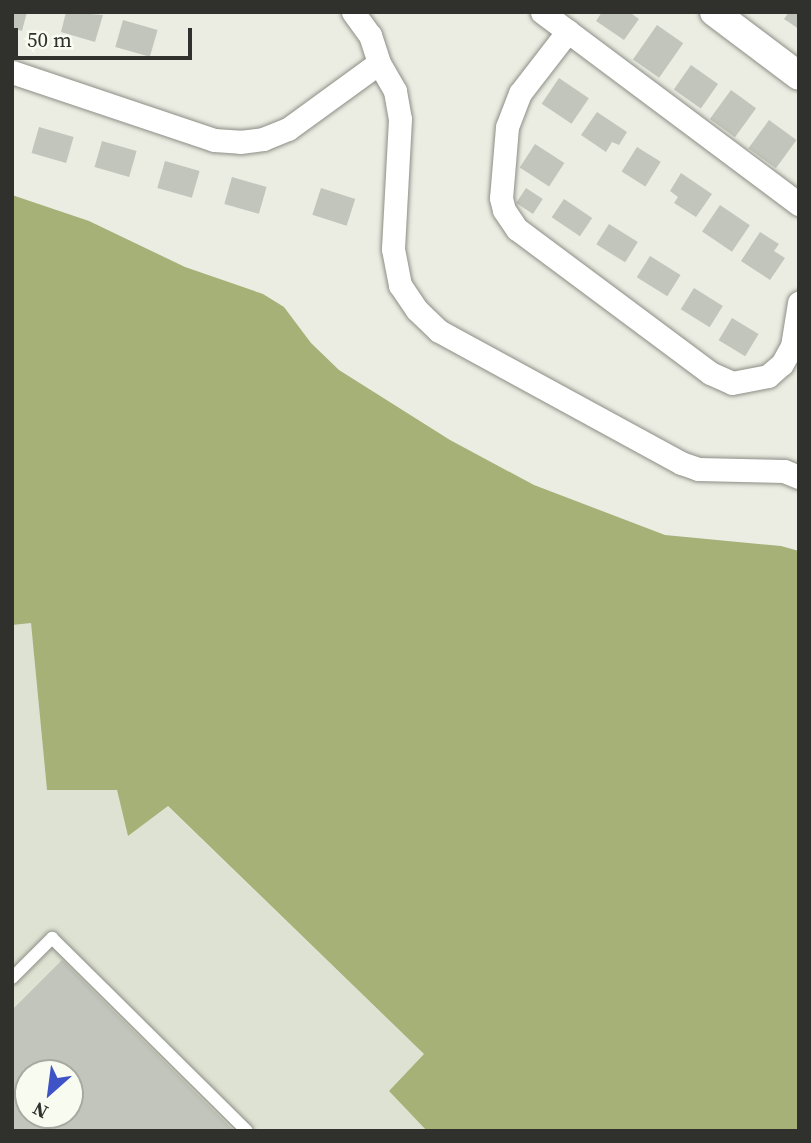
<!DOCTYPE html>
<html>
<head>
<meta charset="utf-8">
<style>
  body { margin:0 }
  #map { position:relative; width:811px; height:1143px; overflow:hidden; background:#ebede3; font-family:"Source Serif 4",serif }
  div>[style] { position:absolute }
  .built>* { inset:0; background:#dee2d2 }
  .forest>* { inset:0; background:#a5b176 }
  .building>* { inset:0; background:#c2c5bb; transform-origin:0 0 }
  .roads { filter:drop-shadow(0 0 2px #8c8e85) drop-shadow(0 0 2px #8c8e85) }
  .service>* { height:12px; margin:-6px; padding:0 6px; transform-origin:6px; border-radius:6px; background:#fff }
  .minor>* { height:23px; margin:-11.5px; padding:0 11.5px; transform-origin:11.5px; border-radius:11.5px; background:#fff }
  .tertiary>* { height:28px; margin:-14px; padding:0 14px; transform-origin:14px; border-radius:14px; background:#fff }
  span { translate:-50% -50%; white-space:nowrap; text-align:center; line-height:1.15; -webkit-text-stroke:6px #f8fbf0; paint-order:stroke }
  .frame { position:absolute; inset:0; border:14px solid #30312d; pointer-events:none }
  .north { position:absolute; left:14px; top:1059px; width:70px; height:70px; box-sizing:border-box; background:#f8fbf0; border:2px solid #a8aaa2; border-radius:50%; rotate:208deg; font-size:19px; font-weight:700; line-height:28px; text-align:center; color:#30312d }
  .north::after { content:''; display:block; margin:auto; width:24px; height:32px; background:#3e53c6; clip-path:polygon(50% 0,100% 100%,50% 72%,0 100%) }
  .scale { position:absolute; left:14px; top:28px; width:178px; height:32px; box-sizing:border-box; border:4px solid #30312d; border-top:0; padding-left:9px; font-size:21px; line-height:24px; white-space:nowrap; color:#30312d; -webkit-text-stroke:5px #f8fbf0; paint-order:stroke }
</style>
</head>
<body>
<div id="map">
  <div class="built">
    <i style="clip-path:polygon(evenodd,31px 622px,47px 790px,117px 790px,128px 836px,167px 806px,424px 1054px,389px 1091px,427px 1131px,12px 1131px,12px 625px,31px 622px,28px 1073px,70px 1073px,70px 1115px,28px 1115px,28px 1073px)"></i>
  </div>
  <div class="forest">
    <i style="clip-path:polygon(12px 195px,89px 221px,185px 267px,263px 294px,284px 307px,311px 343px,339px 370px,450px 440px,534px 485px,665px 535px,781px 546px,799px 551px,799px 1131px,427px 1131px,389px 1091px,424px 1054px,168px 806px,128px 836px,117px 790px,47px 790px,31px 623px,12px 625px)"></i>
  </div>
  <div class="building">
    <i style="clip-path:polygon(12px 12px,27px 12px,22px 31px,12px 28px)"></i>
    <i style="clip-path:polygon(66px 12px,103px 15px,95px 42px,61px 32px)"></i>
    <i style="clip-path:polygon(602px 12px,629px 12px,639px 19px,624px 40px,596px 21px)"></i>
    <i style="clip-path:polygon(789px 12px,799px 12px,799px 29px,784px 19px)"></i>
    <i style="left:123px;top:20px;width:36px;height:28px;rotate:16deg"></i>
    <i style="left:657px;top:25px;width:32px;height:42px;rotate:35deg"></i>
    <i style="left:691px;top:65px;width:33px;height:30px;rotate:35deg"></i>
    <i style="left:559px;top:78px;width:36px;height:31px;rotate:34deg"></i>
    <i style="left:731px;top:90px;width:31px;height:36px;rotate:36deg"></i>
    <i style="clip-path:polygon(597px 112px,627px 132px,619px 145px,612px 142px,606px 152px,581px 135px)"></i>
    <i style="left:769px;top:120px;width:34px;height:35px;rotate:36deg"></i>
    <i style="left:39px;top:127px;width:36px;height:27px;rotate:16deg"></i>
    <i style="left:102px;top:141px;width:36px;height:27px;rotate:16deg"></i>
    <i style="left:535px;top:144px;width:35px;height:28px;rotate:33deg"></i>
    <i style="left:637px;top:147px;width:28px;height:29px;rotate:32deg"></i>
    <i style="left:165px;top:161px;width:36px;height:28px;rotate:16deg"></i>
    <i style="clip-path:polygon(681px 173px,712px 194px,696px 217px,674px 203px,678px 197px,670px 191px)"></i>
    <i style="left:232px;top:177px;width:36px;height:28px;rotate:16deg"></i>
    <i style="left:321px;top:188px;width:36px;height:28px;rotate:18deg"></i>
    <i style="left:526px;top:188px;width:20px;height:18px;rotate:33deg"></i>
    <i style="left:564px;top:199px;width:34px;height:22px;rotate:34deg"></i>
    <i style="left:720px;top:205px;width:36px;height:32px;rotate:34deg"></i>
    <i style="left:609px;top:224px;width:34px;height:24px;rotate:32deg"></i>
    <i style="clip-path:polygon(760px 232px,779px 244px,774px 251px,785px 258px,770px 280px,741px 261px)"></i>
    <i style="left:650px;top:256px;width:36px;height:25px;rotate:32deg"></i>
    <i style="left:694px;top:288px;width:34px;height:25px;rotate:32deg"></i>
    <i style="left:732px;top:318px;width:31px;height:26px;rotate:31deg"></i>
    <i style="clip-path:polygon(evenodd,62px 960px,234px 1131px,12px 1131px,12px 1010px,62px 960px,28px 1073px,70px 1073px,70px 1115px,28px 1115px,28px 1073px)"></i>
  </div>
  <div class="roads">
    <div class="service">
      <i style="left:12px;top:978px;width:57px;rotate:-45deg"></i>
      <i style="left:52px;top:938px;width:274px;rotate:44.7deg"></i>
    </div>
    <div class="minor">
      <i style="left:353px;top:12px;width:29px;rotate:54deg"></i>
      <i style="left:370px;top:35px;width:29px;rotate:72deg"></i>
      <i style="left:379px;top:63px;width:32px;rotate:60deg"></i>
      <i style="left:395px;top:91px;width:28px;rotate:80deg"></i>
      <i style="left:400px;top:119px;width:130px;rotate:93.1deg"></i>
      <i style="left:393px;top:249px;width:37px;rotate:79deg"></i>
      <i style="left:400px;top:285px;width:30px;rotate:56deg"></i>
      <i style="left:417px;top:310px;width:30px;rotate:44deg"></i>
      <i style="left:439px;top:331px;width:276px;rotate:28.6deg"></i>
      <i style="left:681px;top:463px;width:18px;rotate:19deg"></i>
      <i style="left:698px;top:469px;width:86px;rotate:1.3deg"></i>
      <i style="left:784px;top:471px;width:16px;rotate:22deg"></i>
      <i style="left:542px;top:12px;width:321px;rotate:36.8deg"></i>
      <i style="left:568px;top:31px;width:78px;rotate:127.7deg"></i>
      <i style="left:520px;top:93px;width:36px;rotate:111deg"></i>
      <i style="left:507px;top:127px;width:71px;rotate:94.8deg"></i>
      <i style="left:501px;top:198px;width:12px;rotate:76deg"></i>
      <i style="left:504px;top:210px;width:23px;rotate:56deg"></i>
      <i style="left:517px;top:229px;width:241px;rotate:36.7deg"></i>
      <i style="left:710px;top:373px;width:24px;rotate:24deg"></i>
      <i style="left:732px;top:383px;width:37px;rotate:-11deg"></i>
      <i style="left:768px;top:376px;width:18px;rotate:-41deg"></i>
      <i style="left:782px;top:364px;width:21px;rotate:-61deg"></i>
      <i style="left:792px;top:346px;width:44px;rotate:-80.8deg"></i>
      <i style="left:12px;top:72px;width:213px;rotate:18.6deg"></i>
      <i style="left:214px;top:140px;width:26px;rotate:4deg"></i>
      <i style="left:240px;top:142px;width:23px;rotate:-7deg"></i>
      <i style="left:263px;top:139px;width:27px;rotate:-22deg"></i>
      <i style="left:288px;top:129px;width:112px;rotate:-36deg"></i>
    </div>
    <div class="tertiary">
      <i style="left:714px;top:12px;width:106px;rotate:37deg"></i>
    </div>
  </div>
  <div class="frame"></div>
  <div class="north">N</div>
  <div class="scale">50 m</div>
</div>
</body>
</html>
